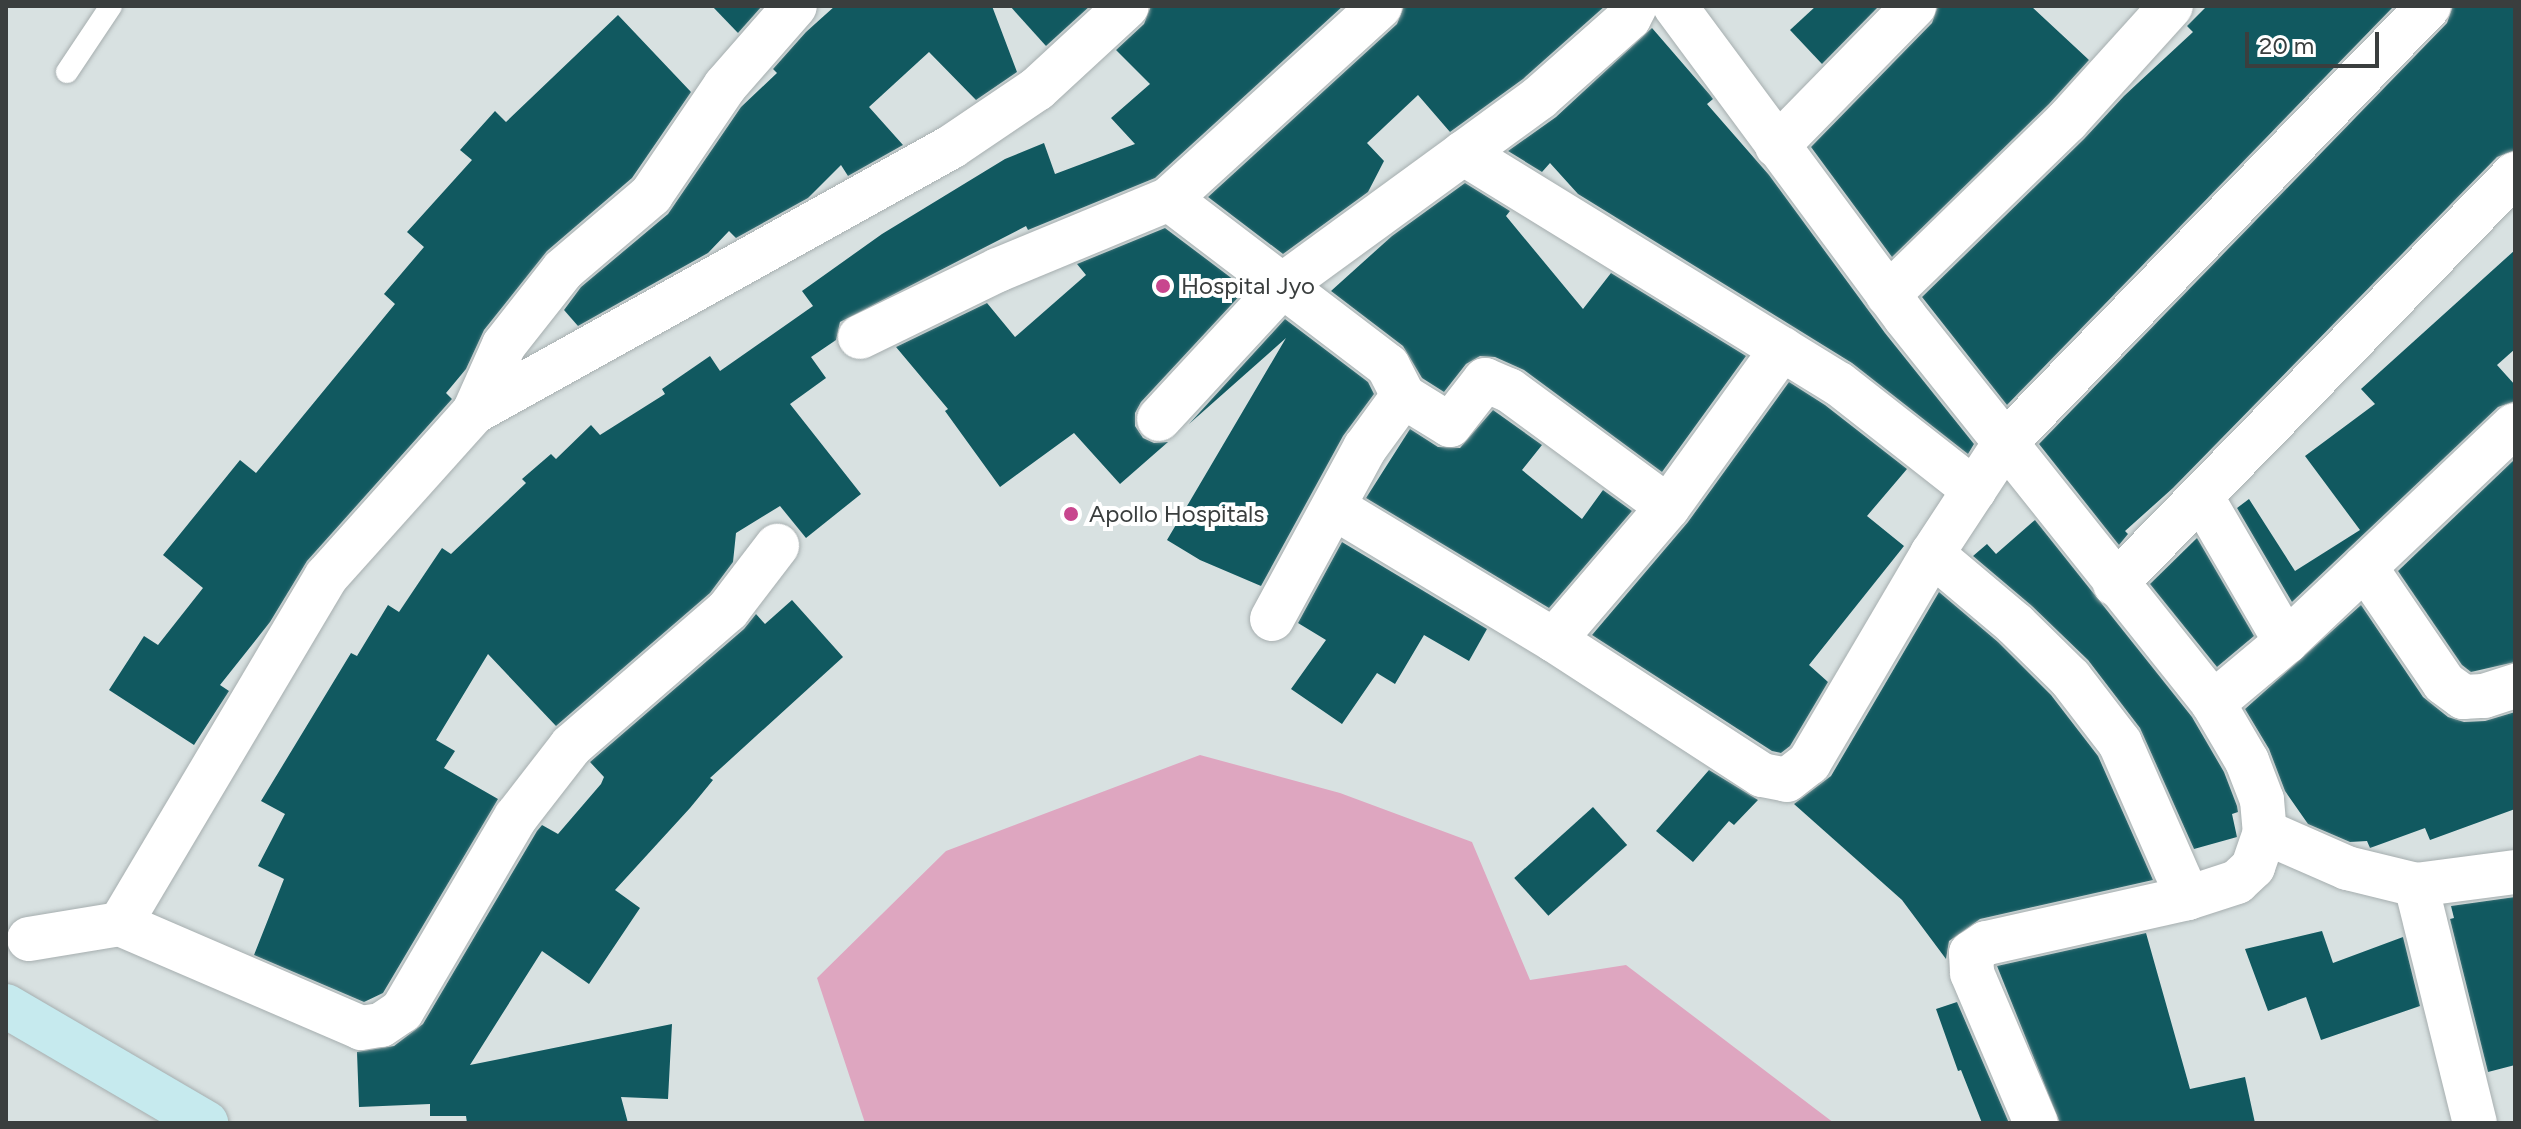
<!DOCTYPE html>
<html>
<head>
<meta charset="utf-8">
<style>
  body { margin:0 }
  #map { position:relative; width:2521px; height:1129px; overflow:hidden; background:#d8e1e1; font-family:Figtree,sans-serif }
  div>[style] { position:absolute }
  .green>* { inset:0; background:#dea6c0 }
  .building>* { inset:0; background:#115960; transform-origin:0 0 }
  .roads { filter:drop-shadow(0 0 2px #a6aeaf) drop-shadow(0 0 2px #a6aeaf) }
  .service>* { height:22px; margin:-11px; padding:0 11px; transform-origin:11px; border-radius:11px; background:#fff }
  .minor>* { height:44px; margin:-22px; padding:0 22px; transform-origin:22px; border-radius:22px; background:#fff }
  .tertiary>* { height:44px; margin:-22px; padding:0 22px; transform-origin:22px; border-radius:22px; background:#fff }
  .secondary>* { height:44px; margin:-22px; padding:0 22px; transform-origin:22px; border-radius:22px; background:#c6eaee }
  .dots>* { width:22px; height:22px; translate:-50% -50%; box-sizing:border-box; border:4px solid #fff; border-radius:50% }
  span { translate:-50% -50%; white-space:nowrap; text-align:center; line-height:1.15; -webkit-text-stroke:8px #fff; paint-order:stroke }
  .poi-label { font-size:24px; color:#3a3e3e }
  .left { translate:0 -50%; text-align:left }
  .frame { position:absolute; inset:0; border:8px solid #3a3e3e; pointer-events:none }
  .scale { position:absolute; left:2245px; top:32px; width:134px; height:36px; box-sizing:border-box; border:4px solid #3a3e3e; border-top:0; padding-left:10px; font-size:24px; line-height:28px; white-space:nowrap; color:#3a3e3e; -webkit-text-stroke:6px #fff; paint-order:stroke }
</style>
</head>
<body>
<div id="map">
  <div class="green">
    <i style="clip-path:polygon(1200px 755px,1340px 793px,1472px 842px,1530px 980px,1626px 965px,1834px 1123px,865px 1123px,817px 978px,946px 851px)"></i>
  </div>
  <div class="building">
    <i style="clip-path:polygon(712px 6px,762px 6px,738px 33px)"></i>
    <i style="clip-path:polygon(835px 6px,992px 6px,1017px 72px,976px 100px,929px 52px,869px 107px,903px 145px,848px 176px,841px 165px,808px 198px,736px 238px,729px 231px,708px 253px,578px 326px,564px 310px,581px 287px,668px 214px,741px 107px,777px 73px,773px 69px,806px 32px)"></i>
    <i style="clip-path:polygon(1010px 6px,1090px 6px,1046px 46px)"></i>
    <i style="clip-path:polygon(1151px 6px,1343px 6px,1155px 178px,1028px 230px,1026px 226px,840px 322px,836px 340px,811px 357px,826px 378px,790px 404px,861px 494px,806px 538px,780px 506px,736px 533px,733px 562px,710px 593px,556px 726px,488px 654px,436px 740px,455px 751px,444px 768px,498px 799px,383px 993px,364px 1002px,254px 955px,284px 879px,258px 866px,285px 814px,261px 801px,351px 653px,357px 656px,388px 605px,399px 612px,442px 548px,451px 554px,526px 483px,522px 479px,551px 454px,556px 459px,591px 425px,600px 435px,665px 394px,662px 389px,710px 356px,720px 371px,813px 306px,802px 291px,882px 234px,1005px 159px,1044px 143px,1055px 174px,1135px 144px,1111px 118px,1150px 84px,1116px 50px,1144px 24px)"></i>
    <i style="clip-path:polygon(1404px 6px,1605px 6px,1523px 79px,1450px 132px,1418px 95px,1367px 143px,1384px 161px,1368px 192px,1283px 254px,1208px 197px,1397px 24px)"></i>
    <i style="clip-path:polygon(1816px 6px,1879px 6px,1822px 64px,1790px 30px)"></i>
    <i style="clip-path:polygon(1938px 6px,2031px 6px,2089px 60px,2049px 104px,1892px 257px,1811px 147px,1932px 23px)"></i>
    <i style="clip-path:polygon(2207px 6px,2394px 6px,2007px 405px,1922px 297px,2084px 139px,2124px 96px,2193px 32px,2187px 26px)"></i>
    <i style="clip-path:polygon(2453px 6px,2515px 6px,2515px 150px,2497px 157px,2173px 488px,2125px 531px,2128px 534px,2119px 545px,2039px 444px,2447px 23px)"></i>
    <i style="clip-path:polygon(618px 15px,691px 92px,632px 178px,547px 251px,484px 330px,466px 369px,446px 393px,452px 399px,307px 561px,270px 622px,220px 685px,229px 691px,194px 745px,109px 690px,144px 636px,158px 645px,203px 588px,163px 555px,240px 460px,256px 473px,395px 304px,384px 294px,424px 247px,407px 232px,472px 160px,460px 150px,495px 111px,506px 122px)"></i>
    <i style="clip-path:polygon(1652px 28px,1710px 95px,1713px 99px,1707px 104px,1769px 175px,1885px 333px,1974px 444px,1968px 454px,1852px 363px,1578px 194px,1550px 163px,1542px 172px,1508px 151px,1556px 117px)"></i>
    <i style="clip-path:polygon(1465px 183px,1510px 211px,1506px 216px,1583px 309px,1611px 273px,1746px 356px,1662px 472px,1524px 370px,1495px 357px,1480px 356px,1466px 364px,1444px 392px,1422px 378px,1403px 346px,1331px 291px,1392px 236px)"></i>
    <i style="clip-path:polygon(1165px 228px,1246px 289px,1141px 402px,1135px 413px,1135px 426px,1143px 438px,1154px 443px,1168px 442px,1120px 484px,1074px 433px,1000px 487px,945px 411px,948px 409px,896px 347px,987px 303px,1015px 337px,1086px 275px,1077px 264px)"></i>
    <i style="clip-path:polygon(2515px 250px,2515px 349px,2497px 365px,2515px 385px,2515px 401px,2498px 407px,2292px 602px,2237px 508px,2249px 499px,2295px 571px,2360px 530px,2305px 456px,2375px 404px,2361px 389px)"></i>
    <i style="clip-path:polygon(1285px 319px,1368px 382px,1374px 394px,1343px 436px,1261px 586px,1200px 560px,1167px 540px,1286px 338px,1189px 424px)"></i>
    <i style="clip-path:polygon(1789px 382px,1825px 405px,1907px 469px,1867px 516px,1904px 546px,1809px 665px,1828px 682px,1790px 746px,1781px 753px,1772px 751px,1592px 635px,1688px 522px)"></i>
    <i style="clip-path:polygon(1493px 410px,1542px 445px,1522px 470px,1582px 519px,1603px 490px,1632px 511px,1549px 608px,1366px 498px,1410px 429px,1438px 447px,1460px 448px)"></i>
    <i style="clip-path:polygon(2515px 459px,2515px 662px,2471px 672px,2462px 665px,2398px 571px)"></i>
    <i style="clip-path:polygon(2035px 520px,2192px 717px,2224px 772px,2237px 806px,2238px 812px,2232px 814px,2237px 837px,2194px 849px,2140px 728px,2088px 660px,2032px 606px,1973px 556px,1987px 544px,1996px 554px)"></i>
    <i style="clip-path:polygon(2197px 538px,2254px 636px,2217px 667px,2150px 584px)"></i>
    <i style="clip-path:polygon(1342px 542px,1487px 629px,1469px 661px,1424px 635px,1395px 684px,1377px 673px,1342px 724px,1291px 689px,1326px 640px,1298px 623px)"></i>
    <i style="clip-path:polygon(1939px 592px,1998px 642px,2051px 695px,2098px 756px,2153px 880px,1980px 919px,1949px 941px,1946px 959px,1902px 900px,1794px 804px,1831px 776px)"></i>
    <i style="clip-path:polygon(792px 600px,843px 657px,710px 778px,713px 780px,690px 808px,615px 890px,640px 908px,589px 984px,542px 951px,470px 1065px,672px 1024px,668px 1099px,621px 1097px,628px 1123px,467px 1123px,466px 1116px,430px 1116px,430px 1104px,359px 1107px,357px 1052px,394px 1046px,423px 1024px,537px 831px,542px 825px,558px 834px,601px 784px,604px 777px,590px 762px,744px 629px,756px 614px,765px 624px)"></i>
    <i style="clip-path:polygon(2361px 605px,2423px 697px,2448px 717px,2464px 722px,2485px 721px,2515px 712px,2515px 809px,2430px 840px,2425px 828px,2370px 848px,2367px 841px,2350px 842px,2308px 824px,2285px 791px,2269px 749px,2245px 709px)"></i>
    <i style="clip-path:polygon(1709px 770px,1758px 800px,1734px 825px,1729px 821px,1693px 862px,1656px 831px)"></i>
    <i style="left:1593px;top:807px;width:51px;height:106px;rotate:48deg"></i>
    <i style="clip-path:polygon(2515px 897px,2515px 1065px,2488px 1072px,2450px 919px,2454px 918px,2451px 906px)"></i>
    <i style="clip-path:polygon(2322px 931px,2333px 963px,2403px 937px,2420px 1006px,2321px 1040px,2306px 997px,2268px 1011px,2245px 949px)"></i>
    <i style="clip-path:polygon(2146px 933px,2190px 1089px,2245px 1077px,2255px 1123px,2060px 1123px,1997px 966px)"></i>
    <i style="clip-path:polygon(1957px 1002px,2009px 1123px,1982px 1123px,1961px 1070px,1958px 1071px,1936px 1009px)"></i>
  </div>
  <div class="roads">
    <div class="service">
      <i style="left:67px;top:72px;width:79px;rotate:-56.3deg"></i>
    </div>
    <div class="minor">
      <i style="left:1675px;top:6px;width:387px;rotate:53.5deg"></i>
      <i style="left:1905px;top:317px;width:494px;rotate:51.4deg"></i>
      <i style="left:2213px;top:703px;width:67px;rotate:59.6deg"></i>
      <i style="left:2247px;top:761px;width:42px;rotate:69deg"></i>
      <i style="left:2262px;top:800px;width:32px;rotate:85deg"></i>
      <i style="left:2265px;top:832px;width:37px;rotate:109deg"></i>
      <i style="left:2253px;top:867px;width:22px;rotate:137deg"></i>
      <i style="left:2237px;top:882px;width:52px;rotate:161.9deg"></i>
      <i style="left:2188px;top:898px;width:207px;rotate:167.4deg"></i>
      <i style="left:1986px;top:943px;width:18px;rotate:146deg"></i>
      <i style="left:1971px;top:953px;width:20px;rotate:87deg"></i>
      <i style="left:1972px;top:973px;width:163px;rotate:66.9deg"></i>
      <i style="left:1777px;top:146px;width:196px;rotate:-45.6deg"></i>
      <i style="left:1463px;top:153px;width:441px;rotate:31.6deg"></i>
      <i style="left:1839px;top:384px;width:172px;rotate:38.1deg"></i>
      <i style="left:1169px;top:199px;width:275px;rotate:37.3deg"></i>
      <i style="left:1388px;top:366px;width:34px;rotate:63deg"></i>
      <i style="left:1403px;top:396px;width:55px;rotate:31.7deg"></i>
      <i style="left:1450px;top:425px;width:57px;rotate:-52.1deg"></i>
      <i style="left:1485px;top:380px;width:26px;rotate:23deg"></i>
      <i style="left:1509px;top:390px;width:197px;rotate:36.3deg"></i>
      <i style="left:1888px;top:295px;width:250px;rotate:-44.2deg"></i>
      <i style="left:2067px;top:121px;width:155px;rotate:-47.9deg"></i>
      <i style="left:860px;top:337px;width:153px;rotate:-25.9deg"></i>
      <i style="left:998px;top:270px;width:185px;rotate:-22.5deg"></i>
      <i style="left:1169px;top:199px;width:286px;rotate:-42.4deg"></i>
      <i style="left:474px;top:412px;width:73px;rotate:-65.9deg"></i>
      <i style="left:504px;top:345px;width:95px;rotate:-51.8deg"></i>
      <i style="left:563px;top:270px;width:116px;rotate:-40.4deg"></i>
      <i style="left:651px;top:195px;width:132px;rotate:-55.8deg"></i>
      <i style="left:725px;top:86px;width:106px;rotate:-48.8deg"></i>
      <i style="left:1159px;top:419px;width:184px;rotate:-47.2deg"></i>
      <i style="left:1284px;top:284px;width:316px;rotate:-36.1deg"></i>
      <i style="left:1539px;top:98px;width:120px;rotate:-41.6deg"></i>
      <i style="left:1629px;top:18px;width:13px;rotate:-63deg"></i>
      <i style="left:2201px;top:496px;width:169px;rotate:59.8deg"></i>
      <i style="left:1335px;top:508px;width:256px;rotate:31.1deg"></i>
      <i style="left:1554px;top:640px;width:248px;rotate:33deg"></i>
      <i style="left:1762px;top:775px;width:25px;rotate:11deg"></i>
      <i style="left:1787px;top:780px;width:28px;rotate:-38deg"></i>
      <i style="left:1809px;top:763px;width:243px;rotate:-59.5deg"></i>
      <i style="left:1932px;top:554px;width:133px;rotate:-56.7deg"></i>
      <i style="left:2005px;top:443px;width:609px;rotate:-45.87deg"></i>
      <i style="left:1932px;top:554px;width:109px;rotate:40.1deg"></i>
      <i style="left:2015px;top:624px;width:77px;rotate:44.5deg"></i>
      <i style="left:2070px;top:678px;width:82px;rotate:52.4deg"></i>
      <i style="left:2120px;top:743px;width:169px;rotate:66.3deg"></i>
      <i style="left:2365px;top:567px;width:140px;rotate:55.7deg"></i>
      <i style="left:2444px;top:683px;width:24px;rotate:36deg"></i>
      <i style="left:2463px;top:697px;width:21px;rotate:-3deg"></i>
      <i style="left:2484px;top:696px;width:33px;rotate:-18deg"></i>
      <i style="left:2115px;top:584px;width:573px;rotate:-45.71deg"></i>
      <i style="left:1272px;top:619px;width:195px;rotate:-61.5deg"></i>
      <i style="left:1365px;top:448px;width:64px;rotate:-53.8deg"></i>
      <i style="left:1554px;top:640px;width:175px;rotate:-49.4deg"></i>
      <i style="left:1668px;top:507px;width:195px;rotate:-54.2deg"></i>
      <i style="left:2213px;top:703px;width:95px;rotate:-39.9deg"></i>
      <i style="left:2286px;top:642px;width:315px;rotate:-43.5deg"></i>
      <i style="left:2265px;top:832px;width:90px;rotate:23.7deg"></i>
      <i style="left:2347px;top:868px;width:71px;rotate:13.8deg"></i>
      <i style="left:2416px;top:885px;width:100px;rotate:-7.5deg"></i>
      <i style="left:2416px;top:885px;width:245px;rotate:76.1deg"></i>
      <i style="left:120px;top:924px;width:262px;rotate:23.3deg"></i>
      <i style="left:361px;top:1028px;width:20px;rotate:-9deg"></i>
      <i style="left:381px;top:1025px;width:25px;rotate:-34deg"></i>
      <i style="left:402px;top:1011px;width:225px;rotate:-59.6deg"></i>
      <i style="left:516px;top:817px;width:90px;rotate:-52.2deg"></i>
      <i style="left:571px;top:746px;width:208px;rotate:-40.9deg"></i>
      <i style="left:728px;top:610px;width:81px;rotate:-52.6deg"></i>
    </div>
    <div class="tertiary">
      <i style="left:29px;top:939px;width:92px;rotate:-9.4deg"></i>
      <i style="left:120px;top:924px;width:404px;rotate:-59.3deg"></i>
      <i style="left:326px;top:577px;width:222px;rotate:-48.1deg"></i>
      <i style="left:474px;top:412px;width:546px;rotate:-29.05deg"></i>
      <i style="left:951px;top:147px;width:104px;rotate:-34deg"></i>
      <i style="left:1037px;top:89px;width:122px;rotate:-42.7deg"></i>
    </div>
    <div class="secondary">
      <i style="left:6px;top:1006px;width:232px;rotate:30.3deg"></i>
    </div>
  </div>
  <div class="dots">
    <i style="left:1163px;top:286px;background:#c8468e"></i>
    <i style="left:1071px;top:514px;background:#c8468e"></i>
  </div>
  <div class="poi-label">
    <span class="left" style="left:1181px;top:286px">Hospital Jyo</span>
    <span class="left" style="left:1089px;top:514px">Apollo Hospitals</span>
  </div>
  <div class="frame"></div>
  <div class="scale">20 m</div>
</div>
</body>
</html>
